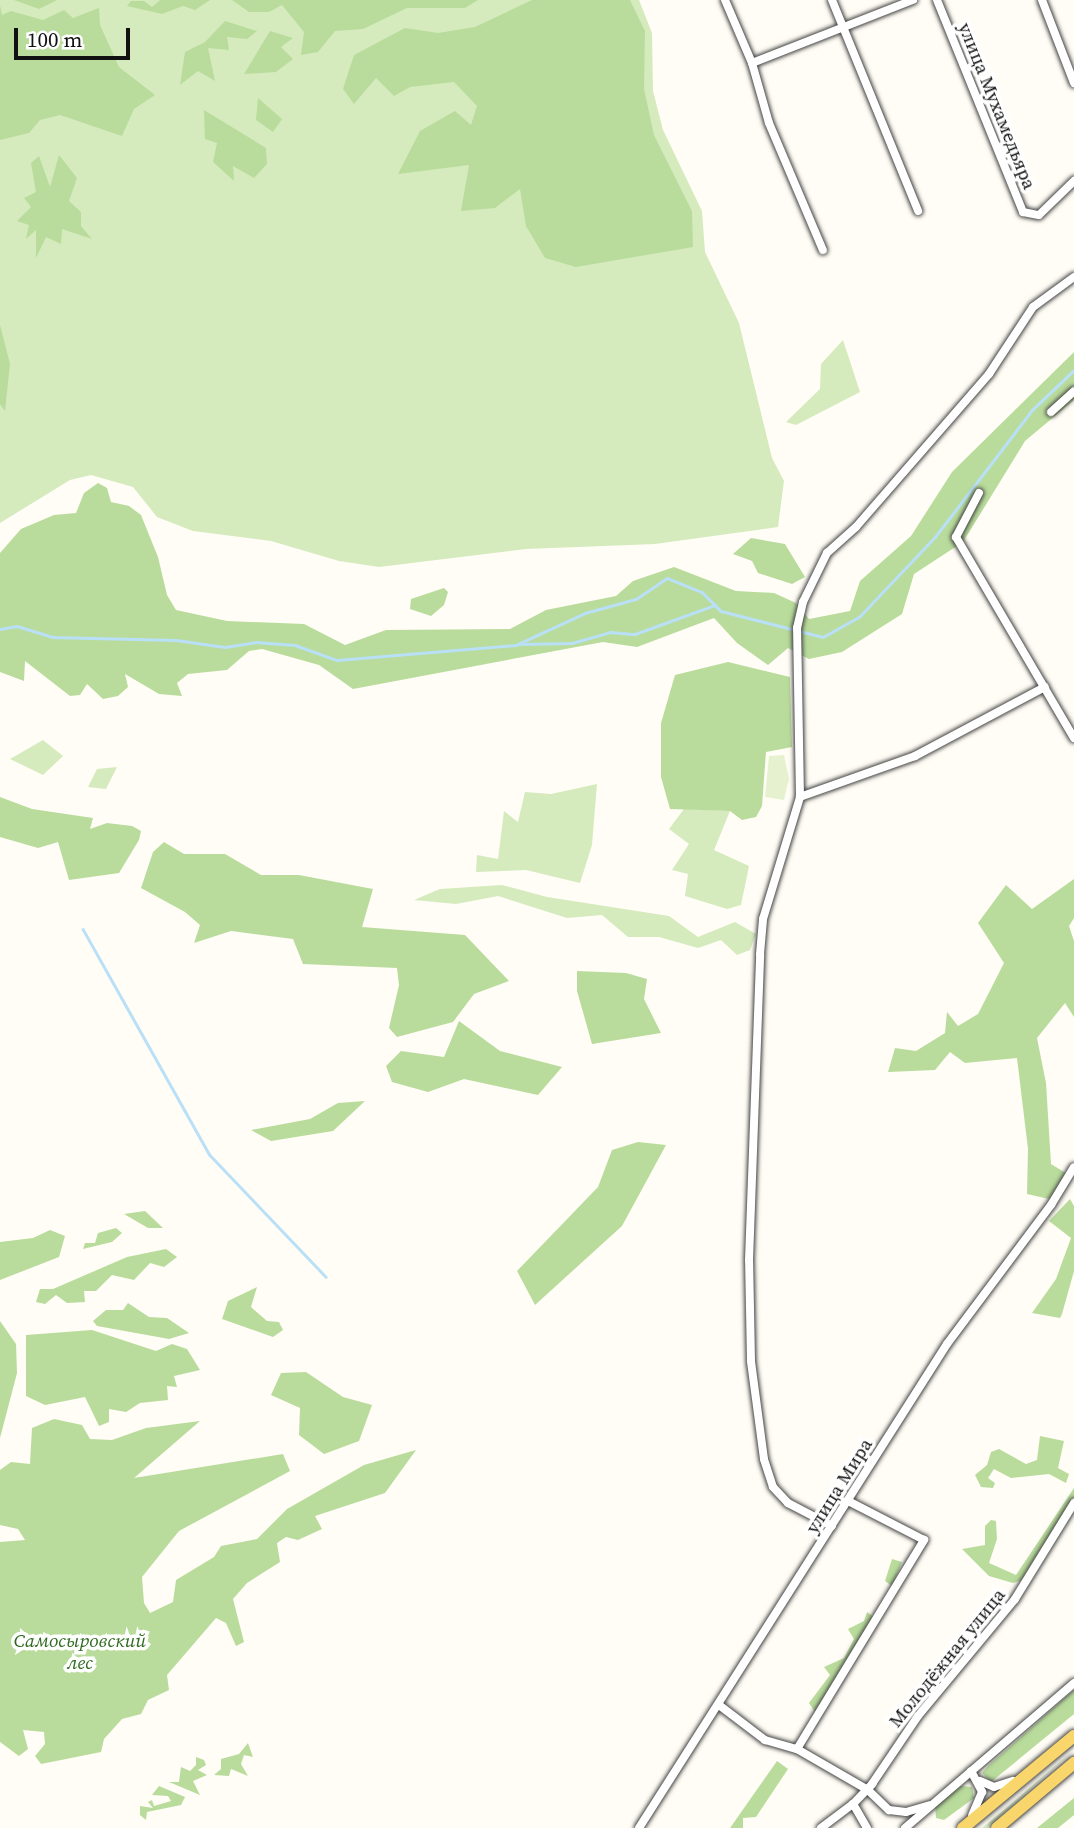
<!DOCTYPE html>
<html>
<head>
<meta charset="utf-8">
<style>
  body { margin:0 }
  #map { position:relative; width:1074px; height:1828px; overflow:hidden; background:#fffdf5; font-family:"Source Serif 4",serif }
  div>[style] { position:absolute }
  .green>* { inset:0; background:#d5ebbd }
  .forest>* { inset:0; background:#b9dc9c }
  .pitch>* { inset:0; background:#e6f2cf }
  .stream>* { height:2.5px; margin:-1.25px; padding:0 1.25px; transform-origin:1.25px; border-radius:1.25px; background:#b9e0f7 }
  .roads { filter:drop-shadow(0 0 2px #444) drop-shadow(0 0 2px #444) }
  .minor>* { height:8px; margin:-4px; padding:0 4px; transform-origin:4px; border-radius:4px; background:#fff }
  .primary>* { height:12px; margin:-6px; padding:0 6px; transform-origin:6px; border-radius:6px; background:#f9d66b }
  span { translate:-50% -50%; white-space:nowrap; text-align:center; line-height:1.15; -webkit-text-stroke:7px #fff; paint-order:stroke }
  .street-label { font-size:19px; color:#111 }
  .park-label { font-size:19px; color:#2f6b1f; font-style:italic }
  .scale { position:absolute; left:14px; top:28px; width:116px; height:32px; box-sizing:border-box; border:4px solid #111; border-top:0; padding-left:9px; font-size:21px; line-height:24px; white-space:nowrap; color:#111; -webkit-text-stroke:5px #fff; paint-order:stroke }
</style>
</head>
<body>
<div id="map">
  <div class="green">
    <i style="clip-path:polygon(0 0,639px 0,652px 33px,653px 91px,663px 130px,702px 211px,705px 252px,739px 323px,772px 458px,784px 481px,778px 527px,655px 544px,526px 549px,379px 567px,339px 561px,271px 541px,193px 531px,157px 517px,133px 487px,91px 475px,70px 480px,0 523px)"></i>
    <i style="clip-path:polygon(843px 340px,860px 392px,796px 425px,786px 422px,820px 389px,821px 364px)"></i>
    <i style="clip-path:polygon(43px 740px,63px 756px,43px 775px,10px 759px)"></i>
    <i style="clip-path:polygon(117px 767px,106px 789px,88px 787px,97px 769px)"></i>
    <i style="clip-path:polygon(597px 784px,592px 845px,580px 883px,526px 870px,476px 872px,477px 855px,498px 859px,504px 811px,518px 822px,525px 792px,551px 794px)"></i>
    <i style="clip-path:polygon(684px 809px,730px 811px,714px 850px,749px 866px,741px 905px,727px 909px,685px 896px,688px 874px,672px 870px,689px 844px,669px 829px)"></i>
    <i style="clip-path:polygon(502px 885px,547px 897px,669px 916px,698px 937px,735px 922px,756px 934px,750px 950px,737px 955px,721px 940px,698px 948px,659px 937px,628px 937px,602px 915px,567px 918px,498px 896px,456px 904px,414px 900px,440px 889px)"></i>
    <i style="clip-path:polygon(1074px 1750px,987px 1828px,982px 1828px,1011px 1804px)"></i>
  </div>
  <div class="forest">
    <i style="clip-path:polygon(14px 0,57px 0,39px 9px)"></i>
    <i style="clip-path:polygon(160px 0,210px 0,195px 10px,183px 6px,162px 14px,127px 6px,131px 1px,144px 1px,152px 7px)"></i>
    <i style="clip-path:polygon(232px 0,478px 0,465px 8px,407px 8px,363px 29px,335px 31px,318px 52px,301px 55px,304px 32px,282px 5px,269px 12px,249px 12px)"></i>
    <i style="clip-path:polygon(532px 0,630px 0,645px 31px,644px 89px,654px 135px,692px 211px,693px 247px,576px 267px,545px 258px,526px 226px,520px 189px,495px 208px,461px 211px,469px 165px,398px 174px,420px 131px,455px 111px,471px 125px,477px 106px,454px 82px,410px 87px,394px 96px,376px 78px,354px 104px,343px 89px,354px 55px,405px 28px,438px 33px,475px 27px)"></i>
    <i style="clip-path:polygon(0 5px,2px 15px,11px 11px,43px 20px,64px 10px,73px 18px,99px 8px,100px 25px,119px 67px,155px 95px,134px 109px,122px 136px,60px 115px,40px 120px,29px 133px,0 140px)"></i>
    <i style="clip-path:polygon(225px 21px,257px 31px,247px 39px,227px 37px,229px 50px,208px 48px,215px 81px,198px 71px,180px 85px,185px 52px,205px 42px)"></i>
    <i style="clip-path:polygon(270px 31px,293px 38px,281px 47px,293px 59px,276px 72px,244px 74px)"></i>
    <i style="clip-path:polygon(258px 98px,282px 119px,273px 132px,256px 120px)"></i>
    <i style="clip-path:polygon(204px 110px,266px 148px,267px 164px,254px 178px,233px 166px,234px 181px,213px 162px,217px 143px,205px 139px)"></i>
    <i style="clip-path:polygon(59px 155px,77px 178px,69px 201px,81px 212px,81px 226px,92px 239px,62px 229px,61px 244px,46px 237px,36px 258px,36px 230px,26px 239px,29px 225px,17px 221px,31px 207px,24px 198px,36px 192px,31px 163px,39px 156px,50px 187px)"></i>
    <i style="clip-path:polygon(0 325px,10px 364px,5px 411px,0 404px)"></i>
    <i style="clip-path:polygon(1074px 352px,1074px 400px,1025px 441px,963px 542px,914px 574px,902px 614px,842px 652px,809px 659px,788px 648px,768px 665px,737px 643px,714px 618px,637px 647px,603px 642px,353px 689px,319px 665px,262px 649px,249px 651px,227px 670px,188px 674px,177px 683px,182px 696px,159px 694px,125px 674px,128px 687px,118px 696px,103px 699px,87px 684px,80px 695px,70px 696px,25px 661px,24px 681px,0 672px,0 553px,21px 529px,54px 515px,76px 513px,84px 493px,98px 483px,107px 488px,111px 502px,129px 506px,141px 515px,158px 557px,167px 595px,176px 610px,227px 621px,304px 624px,345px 645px,386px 630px,510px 629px,546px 610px,616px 596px,633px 581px,674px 567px,736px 591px,774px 593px,796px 603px,809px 619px,850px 611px,860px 581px,911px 536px,952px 472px)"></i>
    <i style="clip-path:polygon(751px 538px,785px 544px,805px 577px,792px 584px,758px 573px,752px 561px,733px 554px)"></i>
    <i style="clip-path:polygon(444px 588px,448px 592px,444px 605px,431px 616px,410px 609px,411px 599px)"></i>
    <i style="clip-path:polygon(728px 662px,790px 677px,792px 747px,766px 752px,762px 806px,756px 817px,742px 820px,730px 811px,670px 809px,661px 777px,661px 723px,675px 675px)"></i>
    <i style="clip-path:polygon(0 797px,32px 809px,93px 818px,90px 829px,107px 823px,132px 826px,141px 831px,139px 840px,119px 873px,69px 880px,58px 842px,38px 848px,0 837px)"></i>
    <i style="clip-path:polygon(164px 842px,184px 854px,225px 854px,261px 875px,299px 875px,373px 889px,362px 927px,465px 935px,509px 981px,474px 994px,453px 1022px,397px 1037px,389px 1028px,399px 985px,397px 968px,303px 964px,293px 939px,231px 931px,194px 943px,200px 925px,185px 912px,141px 888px,153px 852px)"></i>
    <i style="clip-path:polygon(1074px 879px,1074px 918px,1069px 926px,1074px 941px,1074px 1017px,1065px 1003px,1037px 1038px,1046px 1083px,1051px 1164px,1069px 1175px,1049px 1199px,1027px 1194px,1028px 1149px,1017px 1058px,965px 1063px,950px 1052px,935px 1070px,888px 1072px,895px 1048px,916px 1051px,945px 1033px,947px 1012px,958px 1026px,978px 1014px,1004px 963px,978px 923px,1006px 885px,1032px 909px)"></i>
    <i style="clip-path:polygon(577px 971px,626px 973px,647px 979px,644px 999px,661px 1033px,592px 1044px,577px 991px)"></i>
    <i style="clip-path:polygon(459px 1021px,500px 1051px,562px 1067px,538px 1095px,464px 1079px,428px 1092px,392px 1082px,386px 1066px,401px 1051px,444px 1057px)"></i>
    <i style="clip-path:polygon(365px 1101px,333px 1131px,271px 1141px,251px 1130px,310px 1119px,338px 1103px)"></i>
    <i style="clip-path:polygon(638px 1142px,666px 1145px,622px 1226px,535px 1305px,517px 1271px,598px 1187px,612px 1150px)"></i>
    <i style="clip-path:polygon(1070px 1199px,1074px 1206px,1074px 1271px,1062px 1314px,1060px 1318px,1032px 1313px,1056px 1279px,1071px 1238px,1049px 1221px)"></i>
    <i style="clip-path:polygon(145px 1211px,163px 1228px,148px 1228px,124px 1214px)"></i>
    <i style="clip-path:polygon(116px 1228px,122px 1233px,112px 1242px,83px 1249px,85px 1243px,95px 1243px,98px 1233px)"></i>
    <i style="clip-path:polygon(50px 1230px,65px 1236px,59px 1257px,0 1280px,0 1242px,33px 1238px)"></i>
    <i style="clip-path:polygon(166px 1249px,177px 1257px,164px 1267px,150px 1263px,134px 1280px,112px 1275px,96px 1291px,84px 1291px,85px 1302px,67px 1303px,56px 1295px,45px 1304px,36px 1302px,40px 1289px,53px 1289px,127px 1257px)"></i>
    <i style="clip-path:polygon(257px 1287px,251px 1307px,267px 1321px,279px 1322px,283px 1330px,273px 1337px,222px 1319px,228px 1301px)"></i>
    <i style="clip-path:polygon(128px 1303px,149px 1317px,167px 1318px,189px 1333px,169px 1339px,97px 1326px,93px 1321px,106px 1310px,123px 1310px)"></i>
    <i style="clip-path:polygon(0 1321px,16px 1344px,17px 1373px,0 1438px)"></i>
    <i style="clip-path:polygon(92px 1330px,156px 1351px,172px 1344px,187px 1349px,200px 1370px,174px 1376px,177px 1387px,167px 1386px,168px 1400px,140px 1403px,126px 1412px,109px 1409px,109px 1422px,99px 1426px,85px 1397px,45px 1405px,26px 1396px,26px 1335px)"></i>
    <i style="clip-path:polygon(306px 1372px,343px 1397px,372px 1405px,359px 1441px,324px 1454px,299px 1435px,300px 1408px,271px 1395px,281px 1373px)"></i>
    <i style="clip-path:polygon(54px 1419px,82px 1425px,90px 1439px,112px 1440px,146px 1428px,200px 1421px,134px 1478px,283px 1454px,290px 1471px,179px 1531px,142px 1577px,144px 1603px,150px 1613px,173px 1602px,176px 1580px,214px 1557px,221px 1546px,257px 1539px,287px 1509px,364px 1465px,416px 1450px,385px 1493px,315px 1516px,322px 1529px,298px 1540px,286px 1537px,277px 1543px,280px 1562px,247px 1583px,233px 1599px,244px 1642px,236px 1646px,226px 1623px,216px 1618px,167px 1675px,169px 1690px,148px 1700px,141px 1714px,122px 1719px,104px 1739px,101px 1752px,41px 1764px,35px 1756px,45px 1744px,44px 1732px,23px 1730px,28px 1749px,19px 1756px,0 1742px,0 1542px,25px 1540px,18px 1529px,0 1525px,0 1470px,11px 1462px,30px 1464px,32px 1428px)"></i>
    <i style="clip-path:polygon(1040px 1436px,1064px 1441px,1058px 1468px,1069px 1474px,1066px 1483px,1049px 1474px,1011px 1478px,994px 1469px,988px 1478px,995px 1483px,993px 1488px,981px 1487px,975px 1475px,987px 1465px,991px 1452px,999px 1449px,1026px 1464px,1037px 1460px)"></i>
    <i style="clip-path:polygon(1074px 1488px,1074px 1498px,1023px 1580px,1013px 1583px,989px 1576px,962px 1549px,985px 1545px,985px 1526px,991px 1520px,996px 1521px,997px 1539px,989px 1563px,1016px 1575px)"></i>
    <i style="clip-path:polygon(892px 1559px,902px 1562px,892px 1586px,885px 1581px)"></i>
    <i style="clip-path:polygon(867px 1612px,874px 1617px,815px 1712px,809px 1703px,830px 1675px,824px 1667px,844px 1658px,854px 1639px,848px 1629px,864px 1621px)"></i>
    <i style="clip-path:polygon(1074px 1690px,1074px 1714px,991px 1782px,982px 1773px,988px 1766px)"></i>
    <i style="clip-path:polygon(248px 1743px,253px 1757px,244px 1755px,241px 1764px,248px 1776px,231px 1769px,229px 1776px,214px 1775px,221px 1769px,221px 1759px,239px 1754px)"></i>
    <i style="clip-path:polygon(196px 1757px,204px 1760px,206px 1765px,198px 1770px,207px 1775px,193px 1781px,200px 1795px,169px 1782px,179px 1782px,181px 1767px,190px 1771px,196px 1765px)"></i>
    <i style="clip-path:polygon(777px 1761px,788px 1769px,756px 1817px,743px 1818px,743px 1828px,730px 1828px)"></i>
    <i style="clip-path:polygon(159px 1786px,185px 1797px,181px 1805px,147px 1812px,146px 1820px,140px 1815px,140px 1806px,153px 1808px,148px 1802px,152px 1800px,154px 1806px,171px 1801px,168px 1796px,152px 1795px)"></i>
    <i style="clip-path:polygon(961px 1786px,972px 1787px,974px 1798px,944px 1820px,936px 1818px,935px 1805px)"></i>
    <i style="clip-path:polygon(1074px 1798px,1074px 1815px,1058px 1828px,1037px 1828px)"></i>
  </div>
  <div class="pitch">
    <i style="clip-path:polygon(784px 755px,789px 779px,784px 800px,765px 797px,769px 756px)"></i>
  </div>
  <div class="stream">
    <i style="left:0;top:629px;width:17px;rotate:-10deg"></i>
    <i style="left:17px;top:626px;width:37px;rotate:17deg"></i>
    <i style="left:52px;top:637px;width:124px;rotate:1.4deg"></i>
    <i style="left:176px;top:640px;width:49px;rotate:8.1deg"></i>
    <i style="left:225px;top:647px;width:30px;rotate:-9deg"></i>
    <i style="left:255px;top:642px;width:40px;rotate:4.3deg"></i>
    <i style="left:295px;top:645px;width:45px;rotate:19.7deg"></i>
    <i style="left:337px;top:660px;width:180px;rotate:-4.8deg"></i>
    <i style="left:516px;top:645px;width:76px;rotate:-24.9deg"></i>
    <i style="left:585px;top:613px;width:53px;rotate:-15.4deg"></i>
    <i style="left:636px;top:599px;width:37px;rotate:-34deg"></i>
    <i style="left:667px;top:578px;width:38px;rotate:22deg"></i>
    <i style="left:702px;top:592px;width:27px;rotate:45deg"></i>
    <i style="left:721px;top:611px;width:105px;rotate:14.3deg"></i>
    <i style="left:823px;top:637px;width:41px;rotate:-29.1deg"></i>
    <i style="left:859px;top:617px;width:110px;rotate:-46.5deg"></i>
    <i style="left:935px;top:537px;width:160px;rotate:-52.6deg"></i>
    <i style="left:1032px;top:410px;width:58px;rotate:-43.6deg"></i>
    <i style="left:519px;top:644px;width:53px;rotate:-1.1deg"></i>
    <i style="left:572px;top:643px;width:40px;rotate:-16deg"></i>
    <i style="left:610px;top:632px;width:25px;rotate:5deg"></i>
    <i style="left:635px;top:634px;width:85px;rotate:-19.9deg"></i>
    <i style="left:83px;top:929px;width:259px;rotate:60.7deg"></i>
    <i style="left:210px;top:1155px;width:168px;rotate:46.4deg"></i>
  </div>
  <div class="roads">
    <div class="minor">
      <i style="left:725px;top:0;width:69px;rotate:66.8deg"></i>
      <i style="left:752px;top:63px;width:62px;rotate:74.2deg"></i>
      <i style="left:769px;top:123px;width:138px;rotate:67deg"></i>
      <i style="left:832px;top:0;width:228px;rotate:67.8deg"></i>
      <i style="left:937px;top:0;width:229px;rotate:67.9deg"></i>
      <i style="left:1023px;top:212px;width:16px;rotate:11deg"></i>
      <i style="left:1039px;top:215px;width:49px;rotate:-44.2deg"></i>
      <i style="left:1042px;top:0;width:89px;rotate:68.9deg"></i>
      <i style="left:752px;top:63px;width:173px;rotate:-21.4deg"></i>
      <i style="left:1051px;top:412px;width:31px;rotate:-42deg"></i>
      <i style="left:979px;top:493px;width:50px;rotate:117.6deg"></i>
      <i style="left:956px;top:537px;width:233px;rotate:59.6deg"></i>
      <i style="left:800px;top:797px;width:122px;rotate:-19.6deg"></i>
      <i style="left:915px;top:756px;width:147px;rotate:-28deg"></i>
      <i style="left:832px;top:1526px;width:50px;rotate:-152.4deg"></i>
      <i style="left:788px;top:1503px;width:22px;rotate:-133deg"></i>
      <i style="left:773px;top:1487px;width:29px;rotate:-108deg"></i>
      <i style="left:764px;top:1459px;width:99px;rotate:-97.6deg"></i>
      <i style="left:751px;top:1361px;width:101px;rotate:-91.1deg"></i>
      <i style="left:749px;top:1260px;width:306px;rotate:-87.9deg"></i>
      <i style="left:760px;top:954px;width:35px;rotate:-85deg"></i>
      <i style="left:763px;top:919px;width:127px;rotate:-73.1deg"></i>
      <i style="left:800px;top:797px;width:169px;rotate:-91deg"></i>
      <i style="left:797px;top:628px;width:27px;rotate:-77deg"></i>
      <i style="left:803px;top:602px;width:55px;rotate:-63.9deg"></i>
      <i style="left:827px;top:553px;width:39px;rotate:-42deg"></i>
      <i style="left:856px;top:527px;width:203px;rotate:-49deg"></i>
      <i style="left:989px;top:374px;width:80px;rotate:-56.7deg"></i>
      <i style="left:1033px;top:307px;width:51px;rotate:-36.2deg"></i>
      <i style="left:719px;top:1705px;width:58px;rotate:37.3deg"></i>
      <i style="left:765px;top:1740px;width:33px;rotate:16deg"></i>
      <i style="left:797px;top:1749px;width:82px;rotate:30deg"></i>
      <i style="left:868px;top:1790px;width:29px;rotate:44deg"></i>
      <i style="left:889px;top:1810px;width:17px;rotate:7deg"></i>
      <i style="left:906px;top:1812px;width:25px;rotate:-16deg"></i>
      <i style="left:797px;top:1749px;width:245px;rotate:-58.7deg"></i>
      <i style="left:924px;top:1540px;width:85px;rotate:-152.8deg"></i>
      <i style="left:971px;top:1771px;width:24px;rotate:62deg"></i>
      <i style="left:982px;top:1792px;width:25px;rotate:113deg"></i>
      <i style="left:980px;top:1781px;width:15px;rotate:23deg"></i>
      <i style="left:994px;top:1787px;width:20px;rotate:-18deg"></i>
      <i style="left:639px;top:1828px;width:574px;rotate:-57.53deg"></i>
      <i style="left:947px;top:1344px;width:174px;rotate:-53.2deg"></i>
      <i style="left:1051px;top:1205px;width:44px;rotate:-58.8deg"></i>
      <i style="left:821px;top:1828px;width:40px;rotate:-37deg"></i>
      <i style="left:867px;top:1828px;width:28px;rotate:-120deg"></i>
      <i style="left:853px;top:1804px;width:28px;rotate:-46deg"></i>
      <i style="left:872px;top:1784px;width:82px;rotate:-55.9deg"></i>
      <i style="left:918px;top:1716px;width:152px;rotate:-50.3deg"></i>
      <i style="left:1015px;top:1599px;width:113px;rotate:-58.4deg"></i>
      <i style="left:905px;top:1828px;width:223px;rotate:-40.6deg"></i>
    </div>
    <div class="primary">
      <i style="left:963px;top:1828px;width:144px;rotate:-39.7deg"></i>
      <i style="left:997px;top:1828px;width:101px;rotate:-40.2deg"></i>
    </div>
  </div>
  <div class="street-label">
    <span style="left:997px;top:106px;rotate:68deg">улица Мухамедьяра</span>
    <span style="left:839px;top:1486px;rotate:-58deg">улица Мира</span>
    <span style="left:947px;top:1658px;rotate:-51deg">Молодёжная улица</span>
  </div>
  <div class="park-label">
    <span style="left:80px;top:1652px">Самосыровский<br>лес</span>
  </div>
  <div class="scale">100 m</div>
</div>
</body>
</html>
